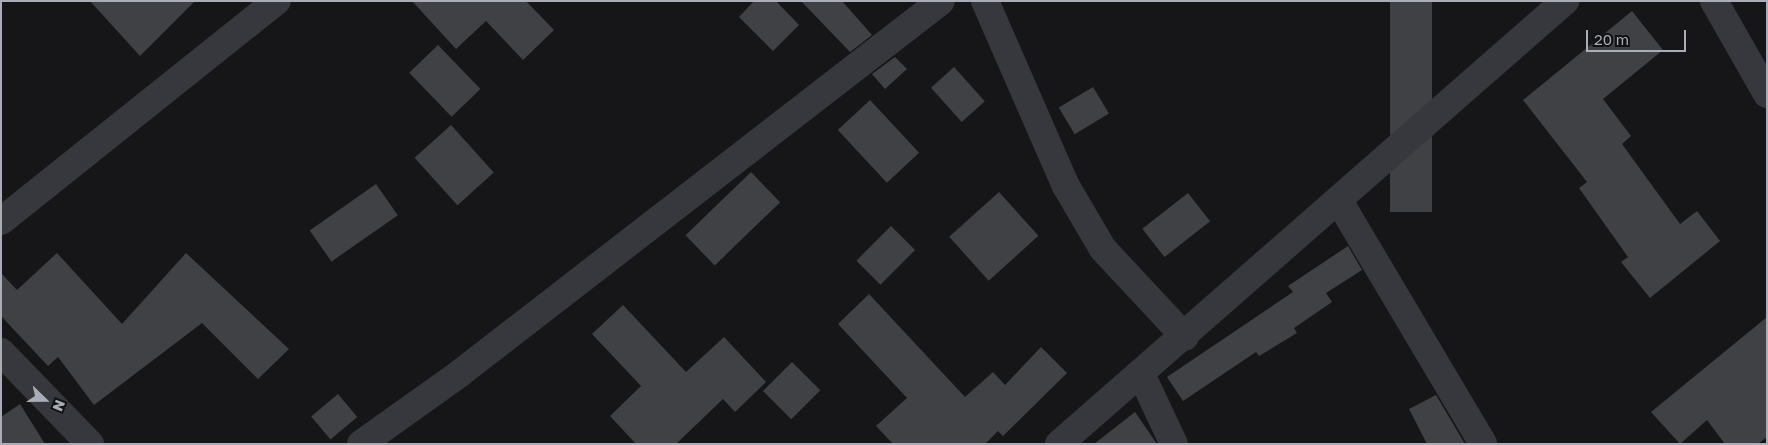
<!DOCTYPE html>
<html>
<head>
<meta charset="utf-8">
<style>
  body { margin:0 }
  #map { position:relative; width:1768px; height:445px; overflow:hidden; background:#161618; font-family:"Golos Text",sans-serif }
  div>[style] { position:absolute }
  .building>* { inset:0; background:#404145; transform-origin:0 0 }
  .minor>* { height:28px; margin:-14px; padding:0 14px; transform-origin:14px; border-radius:14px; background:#37383d }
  span { translate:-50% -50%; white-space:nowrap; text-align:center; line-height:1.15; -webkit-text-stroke:4px #111113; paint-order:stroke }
  .frame { position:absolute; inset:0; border:2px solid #a8adb8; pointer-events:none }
  .north { position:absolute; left:20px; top:375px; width:50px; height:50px; -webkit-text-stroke:4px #111113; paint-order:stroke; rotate:112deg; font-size:14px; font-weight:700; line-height:20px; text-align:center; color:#a8adb8 }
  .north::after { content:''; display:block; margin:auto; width:18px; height:22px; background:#a8adb8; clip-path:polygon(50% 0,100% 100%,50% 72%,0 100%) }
  .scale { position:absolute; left:1586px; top:30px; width:100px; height:22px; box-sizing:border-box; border:2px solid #a8adb8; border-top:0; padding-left:6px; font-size:15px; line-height:18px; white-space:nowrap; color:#a8adb8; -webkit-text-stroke:4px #111113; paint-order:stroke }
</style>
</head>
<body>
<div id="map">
  <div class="building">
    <i style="clip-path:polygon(90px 1px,195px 1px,140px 56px)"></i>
    <i style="clip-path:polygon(412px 1px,526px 1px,554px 30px,523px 60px,486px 21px,456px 49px)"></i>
    <i style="clip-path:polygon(754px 1px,776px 1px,799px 25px,773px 51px,739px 17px)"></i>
    <i style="clip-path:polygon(801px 1px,842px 1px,872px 35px,850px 52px)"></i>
    <i style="left:1390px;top:1px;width:42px;height:211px"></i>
    <i style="clip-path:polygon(1632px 11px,1663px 50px,1603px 99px,1631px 136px,1622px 144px,1680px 224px,1697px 211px,1720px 241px,1650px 298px,1621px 262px,1628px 257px,1579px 188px,1587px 182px,1523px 100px)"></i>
    <i style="left:438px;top:45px;width:61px;height:40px;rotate:46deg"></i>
    <i style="clip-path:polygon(895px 57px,907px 69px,885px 89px,872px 74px)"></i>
    <i style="left:954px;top:67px;width:46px;height:31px;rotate:48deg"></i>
    <i style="left:1093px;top:87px;width:31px;height:40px;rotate:59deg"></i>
    <i style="left:870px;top:100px;width:72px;height:44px;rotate:47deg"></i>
    <i style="left:451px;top:125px;width:64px;height:49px;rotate:48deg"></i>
    <i style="left:751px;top:172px;width:42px;height:91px;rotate:46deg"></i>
    <i style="left:376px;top:184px;width:38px;height:81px;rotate:55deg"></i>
    <i style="left:999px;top:192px;width:59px;height:67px;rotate:48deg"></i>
    <i style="left:1188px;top:193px;width:36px;height:58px;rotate:52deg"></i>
    <i style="left:891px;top:226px;width:34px;height:49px;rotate:45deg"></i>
    <i style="clip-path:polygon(1348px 246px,1362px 270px,1326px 293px,1332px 302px,1294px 328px,1297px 333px,1259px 356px,1256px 352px,1183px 401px,1167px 377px,1293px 292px,1288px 286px)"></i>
    <i style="clip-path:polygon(57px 253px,122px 324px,186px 253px,289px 349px,258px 379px,202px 323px,94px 405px,58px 357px,48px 366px,1px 316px,1px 273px,17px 290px)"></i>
    <i style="clip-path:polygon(869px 294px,965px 397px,993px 372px,1005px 385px,1041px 347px,1067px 373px,1003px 436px,998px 431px,985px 444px,893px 444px,876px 426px,907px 398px,838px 324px)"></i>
    <i style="clip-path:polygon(623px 305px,686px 372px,724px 337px,766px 382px,735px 412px,723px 399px,676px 444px,636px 444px,610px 416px,641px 386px,592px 334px)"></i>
    <i style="clip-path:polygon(1767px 317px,1767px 437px,1758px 444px,1725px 444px,1707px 420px,1680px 444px,1651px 412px)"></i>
    <i style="left:792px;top:362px;width:40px;height:41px;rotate:45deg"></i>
    <i style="left:338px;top:394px;width:30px;height:35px;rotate:50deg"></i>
    <i style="clip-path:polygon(1436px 395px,1465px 444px,1427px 444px,1409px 409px)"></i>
    <i style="clip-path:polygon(20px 404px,45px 444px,1px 444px,1px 417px)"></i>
    <i style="clip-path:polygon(1135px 412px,1157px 444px,1094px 444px)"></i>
  </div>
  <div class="minor">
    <i style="left:985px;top:1px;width:202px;rotate:66.4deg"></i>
    <i style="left:1066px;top:186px;width:73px;rotate:59.6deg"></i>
    <i style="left:1103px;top:249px;width:120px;rotate:47deg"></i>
    <i style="left:1714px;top:1px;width:107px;rotate:60.3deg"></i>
    <i style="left:1339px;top:201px;width:282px;rotate:59.3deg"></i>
    <i style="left:1px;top:221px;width:353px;rotate:-38.6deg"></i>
    <i style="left:1px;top:352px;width:128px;rotate:45.9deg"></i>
    <i style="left:1141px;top:374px;width:77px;rotate:64.8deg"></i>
    <i style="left:361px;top:444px;width:120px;rotate:-35.5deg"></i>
    <i style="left:459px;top:374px;width:609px;rotate:-37.73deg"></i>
    <i style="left:1059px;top:444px;width:673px;rotate:-41.2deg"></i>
  </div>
  <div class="frame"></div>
  <div class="north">N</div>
  <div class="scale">20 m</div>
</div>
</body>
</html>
